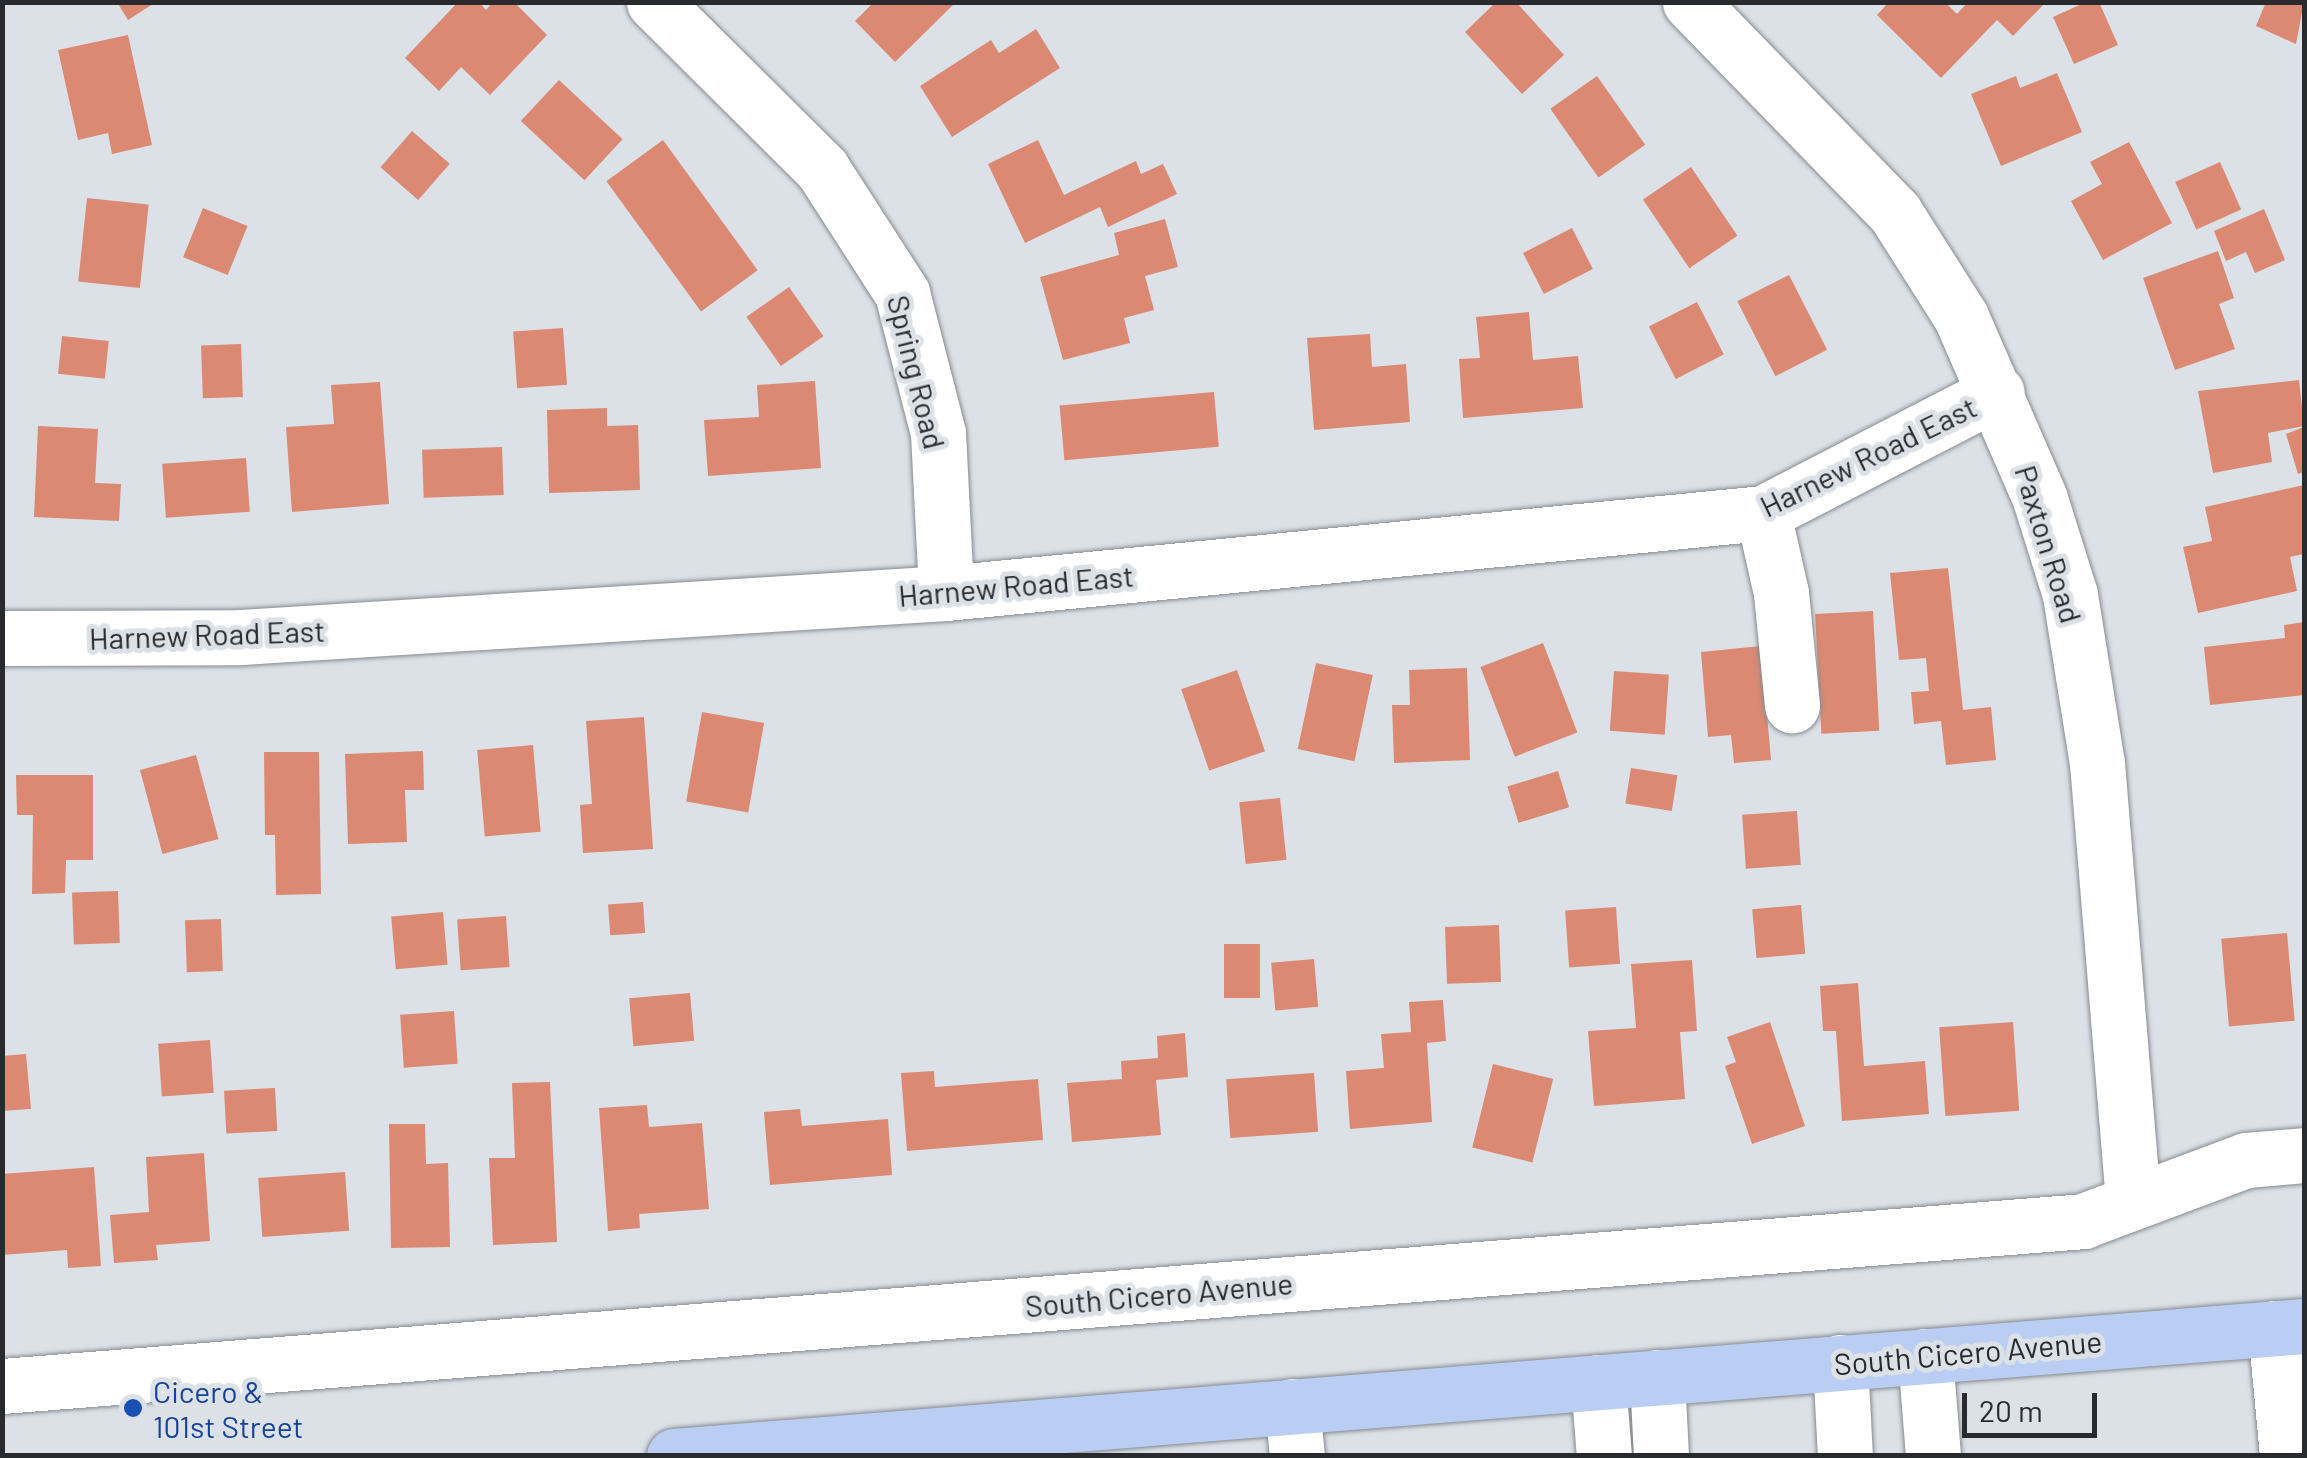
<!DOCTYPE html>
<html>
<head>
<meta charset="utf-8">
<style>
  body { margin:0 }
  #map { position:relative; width:2307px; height:1458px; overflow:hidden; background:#dbe1e7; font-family:Barlow,sans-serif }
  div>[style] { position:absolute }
  .building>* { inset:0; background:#db8972; transform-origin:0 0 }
  .roads { filter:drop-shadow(0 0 2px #858b90) drop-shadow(0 0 2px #858b90) }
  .minor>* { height:55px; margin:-27.5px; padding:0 27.5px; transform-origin:27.5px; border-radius:27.5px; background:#fff }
  .major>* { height:55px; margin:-27.5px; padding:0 27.5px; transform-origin:27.5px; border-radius:27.5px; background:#bacef4 }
  .dots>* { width:28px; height:28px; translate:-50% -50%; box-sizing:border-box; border:5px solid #dbe1e7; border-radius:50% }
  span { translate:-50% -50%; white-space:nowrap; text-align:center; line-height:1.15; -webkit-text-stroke:10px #dbe1e7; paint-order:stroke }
  .street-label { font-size:30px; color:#282a2d }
  .transit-label { font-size:30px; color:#164399 }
  .left { translate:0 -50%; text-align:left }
  .frame { position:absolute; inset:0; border:5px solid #282a2d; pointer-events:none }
  .scale { position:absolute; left:1962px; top:1393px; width:135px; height:45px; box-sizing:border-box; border:5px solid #282a2d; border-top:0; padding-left:12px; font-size:30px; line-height:35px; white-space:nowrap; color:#282a2d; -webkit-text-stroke:8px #dbe1e7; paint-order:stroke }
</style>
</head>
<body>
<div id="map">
  <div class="building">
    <i style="clip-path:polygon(117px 2px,156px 2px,128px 20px)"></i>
    <i style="clip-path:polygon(458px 2px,479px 2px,486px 10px,493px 2px,514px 2px,547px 35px,490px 95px,461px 67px,439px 91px,405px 58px)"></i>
    <i style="clip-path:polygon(874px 2px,956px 2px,895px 62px,855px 21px)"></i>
    <i style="clip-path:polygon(1496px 2px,1516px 2px,1564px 55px,1522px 94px,1465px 32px)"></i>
    <i style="clip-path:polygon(1889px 2px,1945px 2px,1957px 14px,1968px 2px,2046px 2px,2013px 36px,1997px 20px,1941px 78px,1877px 15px)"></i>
    <i style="clip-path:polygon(2086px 2px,2099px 2px,2118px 45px,2074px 64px,2053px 17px)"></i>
    <i style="clip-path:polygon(2266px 2px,2304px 2px,2296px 44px,2256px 26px)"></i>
    <i style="clip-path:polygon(1036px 29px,1060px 68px,952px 137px,920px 86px,991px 40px,999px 53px)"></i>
    <i style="clip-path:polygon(128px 35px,152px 145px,112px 154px,108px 133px,78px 140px,58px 50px)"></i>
    <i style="clip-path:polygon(2057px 73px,2082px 132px,2001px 166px,1971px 94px,2016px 76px,2020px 88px)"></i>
    <i style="left:1597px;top:76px;width:84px;height:57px;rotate:55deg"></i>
    <i style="left:559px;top:80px;width:87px;height:56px;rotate:43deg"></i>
    <i style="left:412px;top:131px;width:50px;height:48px;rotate:41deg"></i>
    <i style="left:663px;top:140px;width:161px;height:70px;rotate:54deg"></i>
    <i style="clip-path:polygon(1038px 140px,1064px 195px,1136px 161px,1141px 174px,1163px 164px,1177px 194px,1108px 227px,1100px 207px,1025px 243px,988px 164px)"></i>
    <i style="clip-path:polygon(2129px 142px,2172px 223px,2103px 260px,2071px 201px,2102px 184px,2090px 162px)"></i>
    <i style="left:2220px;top:162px;width:52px;height:49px;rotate:66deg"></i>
    <i style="left:1691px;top:167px;width:83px;height:58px;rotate:56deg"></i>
    <i style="left:87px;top:198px;width:62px;height:84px;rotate:6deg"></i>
    <i style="left:203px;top:208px;width:48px;height:53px;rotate:22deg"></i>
    <i style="clip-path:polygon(2264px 209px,2285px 260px,2255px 273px,2246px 252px,2226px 261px,2214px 231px)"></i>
    <i style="clip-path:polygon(1165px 219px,1178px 267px,1145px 276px,1154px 310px,1124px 318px,1130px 343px,1063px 360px,1040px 277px,1119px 255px,1114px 233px)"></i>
    <i style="left:1572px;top:228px;width:46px;height:55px;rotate:63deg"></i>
    <i style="clip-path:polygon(2218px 251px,2234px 298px,2219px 304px,2235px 349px,2175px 370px,2143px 278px)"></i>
    <i style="left:1789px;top:275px;width:84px;height:58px;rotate:63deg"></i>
    <i style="left:789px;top:287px;width:60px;height:52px;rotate:55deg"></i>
    <i style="left:1697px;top:302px;width:59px;height:54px;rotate:63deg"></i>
    <i style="clip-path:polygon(1529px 312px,1533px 360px,1578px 356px,1583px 408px,1463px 418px,1459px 359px,1480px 358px,1476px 317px)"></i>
    <i style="left:563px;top:328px;width:57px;height:50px;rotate:86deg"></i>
    <i style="clip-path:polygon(1370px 334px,1372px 367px,1406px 364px,1410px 422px,1314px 430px,1307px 338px)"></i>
    <i style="left:62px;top:336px;width:47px;height:38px;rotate:6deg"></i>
    <i style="left:241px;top:344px;width:53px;height:40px;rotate:88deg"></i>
    <i style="clip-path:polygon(2299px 380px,2304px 426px,2268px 433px,2272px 462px,2213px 473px,2198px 391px)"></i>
    <i style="clip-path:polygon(815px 381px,821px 468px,708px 476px,704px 420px,759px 417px,757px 385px)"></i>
    <i style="clip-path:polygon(380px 382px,389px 504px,292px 512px,286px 427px,334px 424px,331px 385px)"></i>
    <i style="left:1214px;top:392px;width:55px;height:155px;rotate:85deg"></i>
    <i style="clip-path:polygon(607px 408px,607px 426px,638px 425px,640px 490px,549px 493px,547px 410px)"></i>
    <i style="clip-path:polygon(38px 426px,98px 429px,95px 483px,121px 484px,119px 521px,34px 517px)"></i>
    <i style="clip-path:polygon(2304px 427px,2304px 472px,2298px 474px,2286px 434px)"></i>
    <i style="left:502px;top:447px;width:48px;height:80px;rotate:88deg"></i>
    <i style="left:246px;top:458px;width:54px;height:84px;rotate:86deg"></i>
    <i style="clip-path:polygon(2304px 485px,2304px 554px,2290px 557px,2297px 591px,2198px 613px,2183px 547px,2212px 541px,2205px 507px)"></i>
    <i style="clip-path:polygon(1948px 568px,1963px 710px,1991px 707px,1996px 760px,1946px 765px,1941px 721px,1914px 724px,1911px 692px,1929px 691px,1926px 658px,1899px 660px,1890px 573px)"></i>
    <i style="left:1873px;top:611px;width:120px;height:58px;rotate:87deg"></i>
    <i style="clip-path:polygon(2304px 622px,2304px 695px,2210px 705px,2204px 647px,2285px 638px,2284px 625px)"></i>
    <i style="left:1543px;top:643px;width:96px;height:67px;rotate:69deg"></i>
    <i style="clip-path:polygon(1761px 646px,1771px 760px,1734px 763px,1731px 735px,1708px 737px,1701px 652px)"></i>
    <i style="left:1316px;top:663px;width:58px;height:88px;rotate:12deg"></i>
    <i style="clip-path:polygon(1467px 668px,1470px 760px,1394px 763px,1392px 705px,1410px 705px,1409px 670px)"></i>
    <i style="left:1237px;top:670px;width:86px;height:59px;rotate:71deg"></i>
    <i style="left:1614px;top:671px;width:55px;height:60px;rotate:4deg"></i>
    <i style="left:702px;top:712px;width:63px;height:91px;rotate:10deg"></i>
    <i style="clip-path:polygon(644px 717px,653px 849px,583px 853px,580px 805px,592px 804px,586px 721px)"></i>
    <i style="left:533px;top:745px;width:87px;height:56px;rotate:85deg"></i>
    <i style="clip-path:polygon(423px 751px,424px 790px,405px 790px,407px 842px,348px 844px,345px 754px)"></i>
    <i style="clip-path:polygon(264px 752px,319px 752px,321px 894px,276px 895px,275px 835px,265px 835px)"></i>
    <i style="left:196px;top:755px;width:87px;height:58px;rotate:75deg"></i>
    <i style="left:1631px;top:768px;width:47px;height:36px;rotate:9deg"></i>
    <i style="left:1558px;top:771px;width:38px;height:53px;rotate:73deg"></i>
    <i style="clip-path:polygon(16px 775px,93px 775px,93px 860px,66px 860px,65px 893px,32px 894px,33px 815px,17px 815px)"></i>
    <i style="left:1280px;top:798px;width:62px;height:41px;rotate:84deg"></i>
    <i style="left:1797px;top:811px;width:54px;height:55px;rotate:86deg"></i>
    <i style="left:118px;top:891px;width:52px;height:46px;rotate:88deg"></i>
    <i style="left:643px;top:902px;width:31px;height:35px;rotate:86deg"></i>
    <i style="left:1801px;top:905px;width:49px;height:49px;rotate:85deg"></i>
    <i style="left:1616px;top:907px;width:57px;height:51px;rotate:86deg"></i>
    <i style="left:443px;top:912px;width:53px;height:52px;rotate:85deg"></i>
    <i style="left:506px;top:916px;width:51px;height:49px;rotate:86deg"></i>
    <i style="left:221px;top:919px;width:52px;height:36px;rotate:88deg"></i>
    <i style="left:1499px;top:925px;width:57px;height:54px;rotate:88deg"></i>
    <i style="left:2287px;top:933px;width:88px;height:66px;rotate:85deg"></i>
    <i style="left:1224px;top:944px;width:36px;height:54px"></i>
    <i style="left:1314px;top:959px;width:48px;height:43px;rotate:85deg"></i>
    <i style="clip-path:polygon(1692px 960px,1697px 1031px,1680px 1032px,1685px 1099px,1594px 1106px,1588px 1031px,1636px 1028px,1631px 964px)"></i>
    <i style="clip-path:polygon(1858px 983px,1864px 1066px,1925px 1061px,1929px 1114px,1842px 1121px,1836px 1031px,1823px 1031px,1820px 986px)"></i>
    <i style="left:690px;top:993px;width:48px;height:61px;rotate:85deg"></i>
    <i style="clip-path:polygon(1443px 1000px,1446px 1041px,1427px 1043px,1432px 1122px,1350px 1129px,1346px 1071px,1384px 1068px,1381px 1034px,1411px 1032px,1409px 1002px)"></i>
    <i style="left:454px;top:1011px;width:53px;height:54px;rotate:86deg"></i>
    <i style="clip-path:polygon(1770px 1022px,1805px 1126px,1752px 1144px,1725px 1066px,1736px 1062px,1727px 1037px)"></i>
    <i style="left:2013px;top:1022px;width:89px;height:74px;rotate:86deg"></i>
    <i style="clip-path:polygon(1185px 1033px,1188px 1077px,1156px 1080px,1161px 1135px,1072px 1142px,1067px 1083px,1122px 1079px,1121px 1061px,1158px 1058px,1157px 1036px)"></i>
    <i style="left:210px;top:1040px;width:53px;height:52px;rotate:86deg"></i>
    <i style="clip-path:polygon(26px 1054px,31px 1109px,2px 1111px,2px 1056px)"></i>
    <i style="left:1493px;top:1064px;width:62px;height:86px;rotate:14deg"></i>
    <i style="clip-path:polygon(934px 1071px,935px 1087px,1038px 1079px,1043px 1140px,907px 1151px,901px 1073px)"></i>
    <i style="left:1314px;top:1073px;width:59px;height:88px;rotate:86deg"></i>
    <i style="clip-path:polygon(550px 1082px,557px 1242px,493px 1245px,489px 1158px,515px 1158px,512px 1083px)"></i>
    <i style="left:275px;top:1088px;width:43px;height:51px;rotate:87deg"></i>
    <i style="clip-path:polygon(647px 1105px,649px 1127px,702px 1123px,709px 1209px,639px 1214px,640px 1228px,608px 1231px,599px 1108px)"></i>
    <i style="clip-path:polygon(800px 1109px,802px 1126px,888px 1119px,892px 1175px,770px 1185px,764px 1112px)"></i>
    <i style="clip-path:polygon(389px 1124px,425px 1124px,426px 1164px,448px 1163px,450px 1247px,391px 1248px)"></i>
    <i style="clip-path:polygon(204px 1153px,210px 1241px,156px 1245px,158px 1260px,114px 1263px,110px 1215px,149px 1212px,146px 1157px)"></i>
    <i style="clip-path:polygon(94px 1167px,101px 1266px,68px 1268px,67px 1250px,2px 1255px,2px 1174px)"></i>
    <i style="left:345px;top:1172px;width:59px;height:87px;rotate:86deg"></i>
  </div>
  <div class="roads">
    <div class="minor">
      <i style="left:654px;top:2px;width:237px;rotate:44.8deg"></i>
      <i style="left:822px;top:169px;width:148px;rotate:57.2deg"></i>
      <i style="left:902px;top:293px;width:145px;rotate:75.6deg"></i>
      <i style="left:938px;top:433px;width:160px;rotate:87.1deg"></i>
      <i style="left:1690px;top:2px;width:294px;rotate:45.8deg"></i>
      <i style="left:1895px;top:213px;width:123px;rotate:57.6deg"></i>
      <i style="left:1961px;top:317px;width:198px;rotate:66.5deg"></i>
      <i style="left:2040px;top:499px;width:101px;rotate:72.6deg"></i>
      <i style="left:2070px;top:595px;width:170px;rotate:80.9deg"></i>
      <i style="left:2097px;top:763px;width:436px;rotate:85.3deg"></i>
      <i style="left:1763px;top:513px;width:82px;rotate:77.3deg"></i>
      <i style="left:1781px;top:593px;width:113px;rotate:84.4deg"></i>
      <i style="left:2px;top:638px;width:239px;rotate:-0.2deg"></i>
      <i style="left:241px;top:637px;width:706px;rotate:-3.57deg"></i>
      <i style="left:946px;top:593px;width:821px;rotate:-5.59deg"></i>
      <i style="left:1763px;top:513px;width:263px;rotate:-27.3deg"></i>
      <i style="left:2275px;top:1328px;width:129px;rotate:84.6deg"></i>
      <i style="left:1925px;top:1356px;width:100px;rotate:85.4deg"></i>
      <i style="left:1840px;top:1362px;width:94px;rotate:87deg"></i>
      <i style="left:1657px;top:1377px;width:79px;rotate:87.1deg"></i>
      <i style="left:1598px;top:1382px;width:74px;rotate:85.4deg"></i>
      <i style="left:2px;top:1386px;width:2088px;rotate:-4.53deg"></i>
      <i style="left:2083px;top:1221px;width:174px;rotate:-20.5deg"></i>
      <i style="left:2246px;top:1160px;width:58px;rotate:-4.9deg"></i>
      <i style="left:1292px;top:1406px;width:50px;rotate:84.3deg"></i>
    </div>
    <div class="major">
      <i style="left:674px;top:1456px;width:1635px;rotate:-4.56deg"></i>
    </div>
  </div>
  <div class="dots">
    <i style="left:133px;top:1408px;background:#1a4fb4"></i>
  </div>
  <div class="street-label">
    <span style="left:917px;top:372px;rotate:76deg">Spring Road</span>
    <span style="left:1868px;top:456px;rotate:-26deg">Harnew Road East</span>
    <span style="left:2049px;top:544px;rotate:73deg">Paxton Road</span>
    <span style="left:1016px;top:585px;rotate:-5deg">Harnew Road East</span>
    <span style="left:207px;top:634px;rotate:-2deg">Harnew Road East</span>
    <span style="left:1159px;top:1294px;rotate:-5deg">South Cicero Avenue</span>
    <span style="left:1968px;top:1352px;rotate:-5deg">South Cicero Avenue</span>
  </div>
  <div class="transit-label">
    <span class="left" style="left:153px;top:1408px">Cicero &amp;<br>101st Street</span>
  </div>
  <div class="frame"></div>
  <div class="scale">20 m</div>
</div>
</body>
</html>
